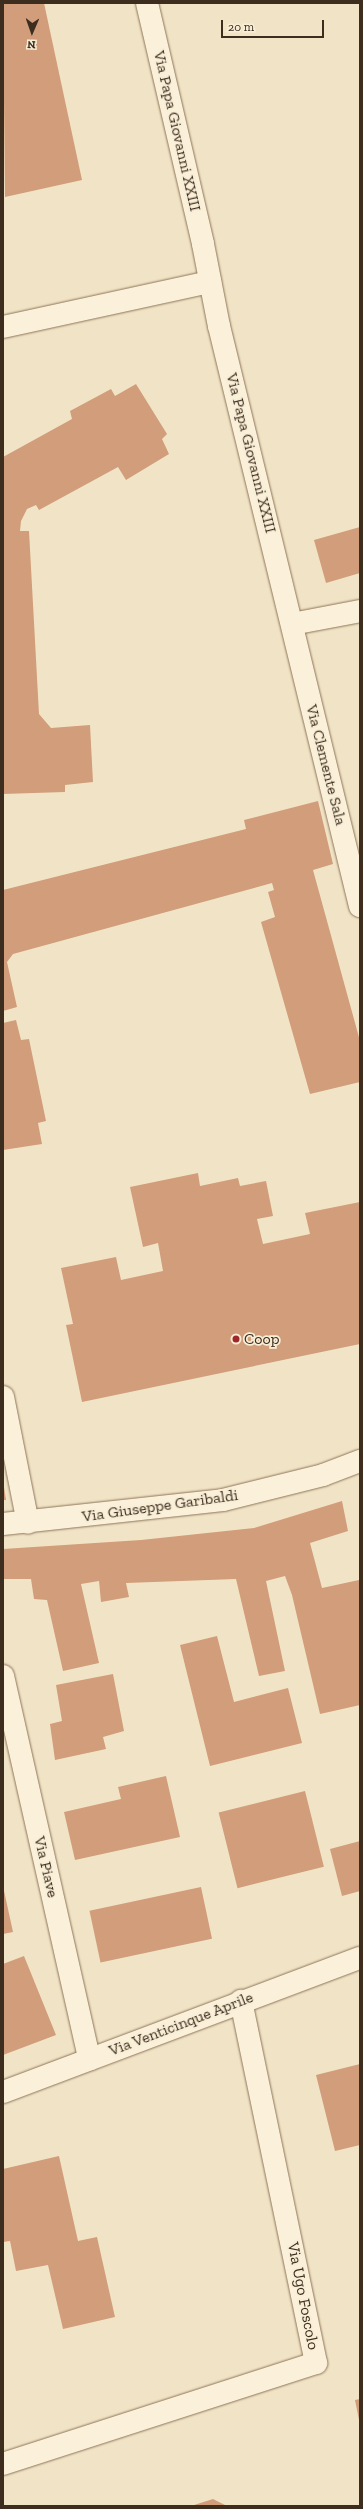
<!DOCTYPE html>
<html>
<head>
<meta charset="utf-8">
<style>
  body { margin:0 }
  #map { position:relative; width:363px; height:2509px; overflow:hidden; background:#f1e4c6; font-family:"Zilla Slab",serif }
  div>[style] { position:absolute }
  .building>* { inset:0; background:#d19d7a; transform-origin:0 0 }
  .roads { filter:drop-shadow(0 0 1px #8e755a) drop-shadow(0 0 1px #8e755a) }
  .minor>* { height:22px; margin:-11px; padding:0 11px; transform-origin:11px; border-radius:11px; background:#fbf1da }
  .dots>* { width:11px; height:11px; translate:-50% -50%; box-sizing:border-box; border:2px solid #f8eed6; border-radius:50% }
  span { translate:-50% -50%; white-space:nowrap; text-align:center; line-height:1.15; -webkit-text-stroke:3.5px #f8eed6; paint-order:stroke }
  .street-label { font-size:16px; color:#3d2d1f }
  .poi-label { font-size:16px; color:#3d2d1f }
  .left { translate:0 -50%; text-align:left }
  .frame { position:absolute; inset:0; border:4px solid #3d2d1f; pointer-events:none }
  .north { position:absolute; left:12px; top:12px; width:40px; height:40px; -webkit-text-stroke:3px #f8eed6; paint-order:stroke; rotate:182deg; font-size:11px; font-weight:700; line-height:16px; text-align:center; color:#3d2d1f }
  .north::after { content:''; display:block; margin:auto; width:14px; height:18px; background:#3d2d1f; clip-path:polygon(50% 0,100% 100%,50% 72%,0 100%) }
  .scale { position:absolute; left:221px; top:20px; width:103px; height:18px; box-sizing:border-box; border:2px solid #3d2d1f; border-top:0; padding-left:5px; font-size:12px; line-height:14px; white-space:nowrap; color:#3d2d1f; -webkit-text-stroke:3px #f8eed6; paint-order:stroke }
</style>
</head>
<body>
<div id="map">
  <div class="building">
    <i style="clip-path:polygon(3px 3px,44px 3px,82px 180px,5px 197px)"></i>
    <i style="clip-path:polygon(136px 384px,167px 434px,162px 439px,169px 454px,126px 480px,118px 467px,39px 510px,36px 505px,27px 509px,21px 521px,20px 531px,29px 531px,39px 714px,51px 728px,90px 725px,93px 782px,65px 785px,65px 792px,3px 794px,3px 457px,72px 419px,70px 411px,111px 389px,115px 396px)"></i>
    <i style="clip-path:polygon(360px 527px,360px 573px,326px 583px,314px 540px)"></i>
    <i style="clip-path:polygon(318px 801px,333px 864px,313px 870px,360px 1041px,360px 1082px,310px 1094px,261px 922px,275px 917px,268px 892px,274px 890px,272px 883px,13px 954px,7px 962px,17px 1007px,3px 1011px,3px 890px,246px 829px,244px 820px)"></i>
    <i style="clip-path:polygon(16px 1020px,21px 1040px,29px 1039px,46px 1121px,38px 1123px,42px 1144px,3px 1150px,3px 1023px)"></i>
    <i style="clip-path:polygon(198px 1173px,200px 1186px,238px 1178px,240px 1186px,266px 1181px,273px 1216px,257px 1219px,263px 1244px,310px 1234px,305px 1213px,360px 1202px,360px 1344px,82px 1402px,66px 1325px,73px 1324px,61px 1268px,116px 1257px,121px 1280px,163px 1271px,158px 1243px,143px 1247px,130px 1187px)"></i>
    <i style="clip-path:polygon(3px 1487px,4px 1487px,6px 1500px,3px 1500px)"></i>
    <i style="clip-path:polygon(342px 1501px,348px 1531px,310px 1543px,322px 1588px,359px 1580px,360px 1705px,320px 1714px,292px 1595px,285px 1576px,266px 1581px,285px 1671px,259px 1676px,236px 1579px,126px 1583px,129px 1597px,101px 1602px,99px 1581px,81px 1584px,99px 1663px,63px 1671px,47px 1600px,34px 1599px,31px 1579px,3px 1579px,3px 1549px,141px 1540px,254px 1528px)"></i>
    <i style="clip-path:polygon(217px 1636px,234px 1702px,288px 1688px,302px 1743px,210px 1766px,180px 1645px)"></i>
    <i style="clip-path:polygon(113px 1674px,124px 1731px,103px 1737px,106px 1749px,55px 1760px,50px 1724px,62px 1721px,56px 1685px)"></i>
    <i style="clip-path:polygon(166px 1776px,180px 1837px,75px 1860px,64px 1812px,121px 1799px,118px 1787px)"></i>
    <i style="left:305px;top:1791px;width:78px;height:89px;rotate:76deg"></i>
    <i style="clip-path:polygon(360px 1841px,360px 1891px,342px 1896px,330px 1849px)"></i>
    <i style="clip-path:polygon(3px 1886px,13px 1932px,3px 1934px)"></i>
    <i style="left:201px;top:1887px;width:53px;height:114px;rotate:78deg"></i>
    <i style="clip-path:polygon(24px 1956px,56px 2035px,3px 2055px,3px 1964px)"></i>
    <i style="clip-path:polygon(360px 2064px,360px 2145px,335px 2151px,316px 2075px)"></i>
    <i style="clip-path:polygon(59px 2156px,78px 2241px,97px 2237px,115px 2317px,63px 2329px,48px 2265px,16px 2271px,10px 2241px,3px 2242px,3px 2169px)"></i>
    <i style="clip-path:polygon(360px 2399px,360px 2420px,359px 2420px,355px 2400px)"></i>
    <i style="clip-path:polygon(213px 2499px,227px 2506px,191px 2506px)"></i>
  </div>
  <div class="roads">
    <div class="minor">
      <i style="left:147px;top:3px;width:247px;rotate:76.9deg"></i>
      <i style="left:203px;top:244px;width:84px;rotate:79deg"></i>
      <i style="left:219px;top:326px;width:597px;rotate:76.34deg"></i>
      <i style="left:3px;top:327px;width:212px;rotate:-12.3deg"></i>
      <i style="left:292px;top:624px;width:69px;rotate:-10.8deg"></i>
      <i style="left:3px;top:1397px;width:128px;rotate:78.8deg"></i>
      <i style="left:3px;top:1524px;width:221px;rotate:-6.2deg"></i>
      <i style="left:223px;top:1500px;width:103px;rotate:-14deg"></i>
      <i style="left:323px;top:1475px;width:40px;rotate:-21deg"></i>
      <i style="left:3px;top:1676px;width:393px;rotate:77.3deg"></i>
      <i style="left:3px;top:2092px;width:381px;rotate:-20.6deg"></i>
      <i style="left:3px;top:2464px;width:329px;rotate:-17.9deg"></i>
      <i style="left:316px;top:2363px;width:370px;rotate:-101.7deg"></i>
    </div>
  </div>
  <div class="dots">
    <i style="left:236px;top:1339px;background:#a02729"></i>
  </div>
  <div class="street-label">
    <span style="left:177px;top:131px;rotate:77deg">Via Papa Giovanni XXIII</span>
    <span style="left:251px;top:453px;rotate:76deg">Via Papa Giovanni XXIII</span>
    <span style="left:326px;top:765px;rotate:76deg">Via Clemente Sala</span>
    <span style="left:160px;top:1506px;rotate:-8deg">Via Giuseppe Garibaldi</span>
    <span style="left:46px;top:1867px;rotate:77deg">Via Piave</span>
    <span style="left:181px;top:2024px;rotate:-21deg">Via Venticinque Aprile</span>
    <span style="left:303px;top:2296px;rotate:79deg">Via Ugo Foscolo</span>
  </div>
  <div class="poi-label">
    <span class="left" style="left:244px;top:1339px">Coop</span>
  </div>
  <div class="frame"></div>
  <div class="north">N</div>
  <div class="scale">20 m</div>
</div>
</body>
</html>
